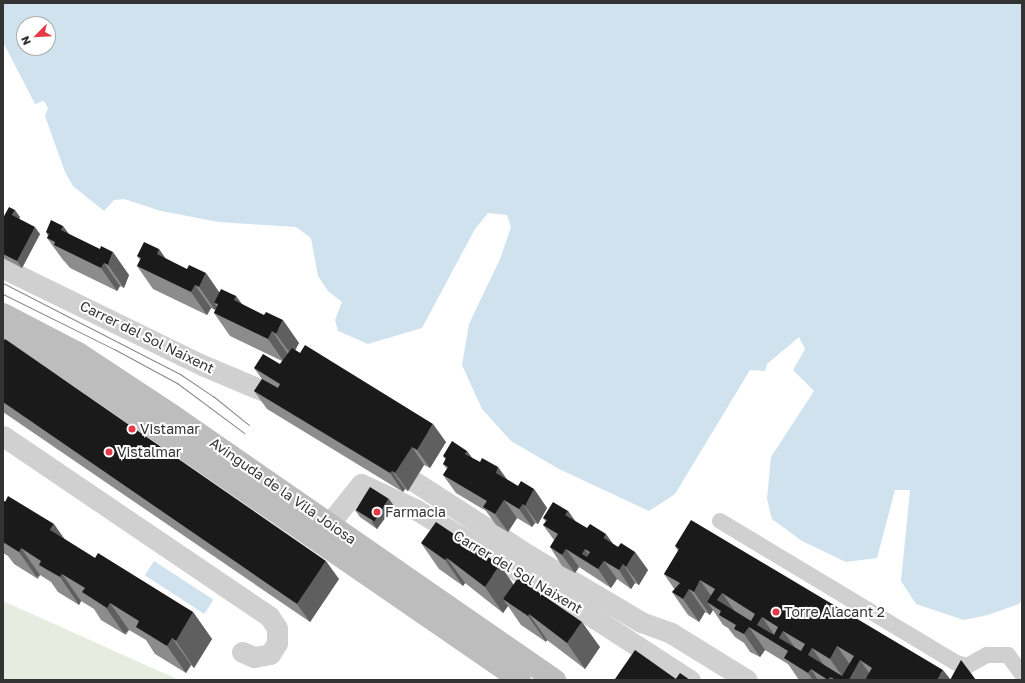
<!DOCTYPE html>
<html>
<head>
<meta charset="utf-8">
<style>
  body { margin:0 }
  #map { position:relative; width:1025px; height:683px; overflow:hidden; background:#fff; font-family:"Golos Text",sans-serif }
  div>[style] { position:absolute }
  .green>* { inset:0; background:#e6ecdf }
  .water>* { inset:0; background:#cfe2ee; transform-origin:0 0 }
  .pedestrian>* { height:16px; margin:-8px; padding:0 8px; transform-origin:8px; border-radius:8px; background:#d0d0d0 }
  .minor>* { height:21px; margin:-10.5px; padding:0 10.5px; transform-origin:10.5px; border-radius:10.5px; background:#d0d0d0 }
  .secondary>* { height:22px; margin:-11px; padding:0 11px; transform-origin:11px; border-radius:11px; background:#bdbdbd }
  .tram>* { height:1px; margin:-0.5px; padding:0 0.5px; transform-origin:0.5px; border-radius:0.5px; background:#888 }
  .wall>* { inset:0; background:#8c8c8c }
  .shaded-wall>* { inset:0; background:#5f5f5f; transform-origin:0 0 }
  .building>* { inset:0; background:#1a1a1a; transform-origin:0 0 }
  .dots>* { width:11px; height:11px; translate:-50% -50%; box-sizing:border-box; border:2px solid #fff; border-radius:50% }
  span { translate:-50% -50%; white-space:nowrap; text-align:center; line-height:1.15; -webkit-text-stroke:4px #fff; paint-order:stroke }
  .street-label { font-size:14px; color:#333 }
  .poi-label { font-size:14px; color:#333 }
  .left { translate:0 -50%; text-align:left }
  .frame { position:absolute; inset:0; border:4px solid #333; pointer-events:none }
  .north { position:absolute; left:16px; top:16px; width:40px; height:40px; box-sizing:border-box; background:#fff; border:1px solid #adadad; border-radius:50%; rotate:246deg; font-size:11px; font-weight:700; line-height:16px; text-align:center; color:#333 }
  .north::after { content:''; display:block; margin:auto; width:14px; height:18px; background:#e63946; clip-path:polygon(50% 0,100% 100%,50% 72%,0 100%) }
</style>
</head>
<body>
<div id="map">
  <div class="green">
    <i style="clip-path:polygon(3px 601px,179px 680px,3px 680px)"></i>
  </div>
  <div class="water">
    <i style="clip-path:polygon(evenodd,3px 3px,1022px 3px,1022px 600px,1019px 604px,988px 615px,964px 620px,916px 604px,901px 581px,910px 490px,895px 490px,877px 558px,846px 562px,802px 541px,772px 519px,767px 499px,771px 457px,814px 391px,793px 370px,805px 349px,799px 337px,767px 364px,765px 371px,750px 370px,675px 494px,649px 511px,559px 469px,511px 441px,482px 409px,462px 365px,469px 324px,500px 259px,511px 227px,507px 215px,488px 213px,475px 229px,422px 328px,368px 344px,338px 331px,335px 320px,342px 302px,328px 291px,318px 276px,311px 238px,296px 227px,219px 222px,161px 211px,124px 199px,114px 200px,104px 211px,73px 186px,65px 172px,45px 116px,48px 108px,44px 101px,35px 104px,3px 42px,3px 3px,24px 24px,48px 24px,48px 48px,24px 48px,24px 24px)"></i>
    <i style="left:154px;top:561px;width:71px;height:17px;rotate:33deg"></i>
  </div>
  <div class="pedestrian">
    <i style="left:720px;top:521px;width:275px;rotate:31deg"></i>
    <i style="left:956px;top:663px;width:11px;rotate:15deg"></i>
    <i style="left:967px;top:666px;width:23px;rotate:-29deg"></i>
    <i style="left:987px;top:655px;width:21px"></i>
    <i style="left:1008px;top:655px;width:24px;rotate:54deg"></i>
  </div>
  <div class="minor">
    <i style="left:3px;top:268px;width:221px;rotate:26deg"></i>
    <i style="left:202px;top:365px;width:88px;rotate:22.8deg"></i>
    <i style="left:3px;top:436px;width:321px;rotate:34.1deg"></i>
    <i style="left:269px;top:616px;width:14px;rotate:56deg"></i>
    <i style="left:277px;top:628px;width:15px;rotate:90deg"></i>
    <i style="left:277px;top:643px;width:13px;rotate:122deg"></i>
    <i style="left:270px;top:654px;width:16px;rotate:169deg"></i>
    <i style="left:254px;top:657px;width:13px;rotate:-157deg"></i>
    <i style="left:415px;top:482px;width:137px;rotate:32.8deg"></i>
    <i style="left:530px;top:556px;width:129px;rotate:30.7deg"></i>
    <i style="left:641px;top:622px;width:32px;rotate:20deg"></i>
    <i style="left:671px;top:633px;width:89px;rotate:31.7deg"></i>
    <i style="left:324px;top:540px;width:17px;rotate:-73deg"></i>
    <i style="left:329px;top:524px;width:51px;rotate:-51.3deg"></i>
    <i style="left:361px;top:484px;width:60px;rotate:24.8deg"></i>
    <i style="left:415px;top:509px;width:186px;rotate:31.1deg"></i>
    <i style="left:574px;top:605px;width:138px;rotate:32.9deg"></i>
  </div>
  <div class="secondary">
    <i style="left:3px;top:314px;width:85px;rotate:27.5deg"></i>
    <i style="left:78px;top:353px;width:113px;rotate:33.4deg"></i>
    <i style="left:172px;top:415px;width:466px;rotate:34.7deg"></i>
    <i style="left:3px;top:336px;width:69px;rotate:26.6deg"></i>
    <i style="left:65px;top:367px;width:552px;rotate:34.52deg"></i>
  </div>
  <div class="tram">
    <i style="left:3px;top:283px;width:199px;rotate:27.2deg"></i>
    <i style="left:180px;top:374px;width:40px;rotate:34deg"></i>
    <i style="left:213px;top:396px;width:46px;rotate:38.9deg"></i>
    <i style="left:3px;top:294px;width:124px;rotate:26.4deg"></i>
    <i style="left:114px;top:349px;width:72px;rotate:28.4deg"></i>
    <i style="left:177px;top:383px;width:84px;rotate:36.7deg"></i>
  </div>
  <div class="wall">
    <i style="clip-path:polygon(20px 217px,19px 219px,40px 234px,22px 268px,3px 258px,3px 218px)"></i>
    <i style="clip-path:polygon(63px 226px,69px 234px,129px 275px,124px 288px,120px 286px,117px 291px,70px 268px,65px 262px,63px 260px,47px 238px,48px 236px,46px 232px)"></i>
    <i style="clip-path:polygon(159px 249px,165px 258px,219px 292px,236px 296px,242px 304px,299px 343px,295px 350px,446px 442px,430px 468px,424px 465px,408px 491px,405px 489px,403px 492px,267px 409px,254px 391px,262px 379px,254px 368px,280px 364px,282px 361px,230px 336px,214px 313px,215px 310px,211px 308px,207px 315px,153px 289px,137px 266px,140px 260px,137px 256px)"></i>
    <i style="clip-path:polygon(3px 342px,339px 579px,310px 622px,3px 412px)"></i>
    <i style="clip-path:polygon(467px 451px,472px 458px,480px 462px,498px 467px,507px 479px,518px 486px,534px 489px,547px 508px,538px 524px,535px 523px,532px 527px,517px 518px,508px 532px,496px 525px,486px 511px,456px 493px,443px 475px,447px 469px,443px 464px,446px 460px,443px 456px)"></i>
    <i style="clip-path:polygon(389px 499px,394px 506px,377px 529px,360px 517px,355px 510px)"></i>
    <i style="clip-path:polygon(3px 500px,95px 558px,193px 612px,212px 639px,194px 668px,191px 665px,186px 673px,155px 654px,146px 640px,129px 630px,126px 635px,101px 620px,94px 609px,81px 601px,79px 605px,58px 592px,51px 582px,40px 575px,38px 579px,14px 564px,8px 556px,3px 553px)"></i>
    <i style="clip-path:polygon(568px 511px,575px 521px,618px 547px,635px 552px,648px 570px,639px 585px,635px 583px,631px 589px,617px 579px,611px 588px,579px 567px,575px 573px,562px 566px,550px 547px,554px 540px,543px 525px,546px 522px,543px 518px)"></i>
    <i style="clip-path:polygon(421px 543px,513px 585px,600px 647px,585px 669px,547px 640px,546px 642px,521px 625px,508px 606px,503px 613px,465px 583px,463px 586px,439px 569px)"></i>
    <i style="clip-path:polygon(675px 546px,951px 680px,976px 680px,799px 680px,788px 664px,765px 650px,760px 657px,750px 652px,744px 643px,735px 637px,728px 628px,723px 625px,713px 610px,710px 615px,705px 612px,699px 622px,688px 615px,672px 592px,675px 590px,664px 574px,678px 551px)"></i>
  </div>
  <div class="shaded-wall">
    <i style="clip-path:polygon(15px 210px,20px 217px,17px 223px,12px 215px)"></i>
    <i style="clip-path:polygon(63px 226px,79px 249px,61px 230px)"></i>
    <i style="clip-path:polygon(35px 227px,40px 234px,22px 268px,17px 261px)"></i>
    <i style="clip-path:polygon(159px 249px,175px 272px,157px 254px)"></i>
    <i style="clip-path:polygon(113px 252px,129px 275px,124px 288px,108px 265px)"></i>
    <i style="clip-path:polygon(104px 263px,120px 286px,117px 291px,101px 268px)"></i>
    <i style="clip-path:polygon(206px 273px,222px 296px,214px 303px,217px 307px,215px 310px,199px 287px)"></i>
    <i style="clip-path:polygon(195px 285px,211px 308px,207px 315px,191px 292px)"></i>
    <i style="clip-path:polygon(236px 296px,252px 319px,234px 300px)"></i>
    <i style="clip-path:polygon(283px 320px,299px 343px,292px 356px,276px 334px)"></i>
    <i style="clip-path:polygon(272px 331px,288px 354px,284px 362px,268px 339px)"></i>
    <i style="clip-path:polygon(433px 424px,446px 442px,430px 468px,417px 450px)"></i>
    <i style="clip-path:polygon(412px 447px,424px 465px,408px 491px,395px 473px)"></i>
    <i style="clip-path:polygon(467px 451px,480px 469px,465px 454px)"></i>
    <i style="clip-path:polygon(498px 467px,511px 486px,496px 473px)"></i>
    <i style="clip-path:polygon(392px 471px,405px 489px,403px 492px,390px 473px)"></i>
    <i style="clip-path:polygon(534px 489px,547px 508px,538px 524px,525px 506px)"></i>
    <i style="clip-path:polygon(389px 499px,394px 506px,377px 529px,372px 522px)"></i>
    <i style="clip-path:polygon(504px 500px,517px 518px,508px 532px,495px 514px)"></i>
    <i style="clip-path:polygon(523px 504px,535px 523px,532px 527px,519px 509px)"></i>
    <i style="clip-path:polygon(568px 511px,581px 529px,565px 515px)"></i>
    <i style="clip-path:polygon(54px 524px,73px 551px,50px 530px)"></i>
    <i style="clip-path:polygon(606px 534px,619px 552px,604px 538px)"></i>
    <i style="left:21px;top:548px;width:33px;height:4px;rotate:55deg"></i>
    <i style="clip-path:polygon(566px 549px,579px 567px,575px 573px,562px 555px)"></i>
    <i style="clip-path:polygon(585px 549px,597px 567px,582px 554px)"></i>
    <i style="clip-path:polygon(635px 552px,648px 570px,639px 585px,626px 567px)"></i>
    <i style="clip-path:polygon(447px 558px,465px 583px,463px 586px,445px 560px)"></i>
    <i style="clip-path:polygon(326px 561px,339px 579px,310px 622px,297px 604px)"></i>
    <i style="clip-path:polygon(604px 561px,617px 579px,611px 588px,598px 569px)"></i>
    <i style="clip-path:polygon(623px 564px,635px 583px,631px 589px,619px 570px)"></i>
    <i style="clip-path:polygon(500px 565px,518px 591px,503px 599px,508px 606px,503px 613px,485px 587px)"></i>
    <i style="clip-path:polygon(62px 574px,81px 601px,79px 605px,60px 577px)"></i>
    <i style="clip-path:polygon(700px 580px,716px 603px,707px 602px,713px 610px,710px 615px,694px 592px)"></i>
    <i style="clip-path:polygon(689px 589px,705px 612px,699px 622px,683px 599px)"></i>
    <i style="clip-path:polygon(722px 593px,738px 616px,717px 600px)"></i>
    <i style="left:110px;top:603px;width:33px;height:6px;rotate:55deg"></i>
    <i style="clip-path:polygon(193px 612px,212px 639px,194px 668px,176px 641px)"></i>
    <i style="left:529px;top:614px;width:32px;height:2px;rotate:55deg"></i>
    <i style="clip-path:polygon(762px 617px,778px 640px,757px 625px)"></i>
    <i style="clip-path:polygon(582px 622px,600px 647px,585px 669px,567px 643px)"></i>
    <i style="clip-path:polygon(749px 627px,765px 650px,760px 657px,744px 634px)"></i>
    <i style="clip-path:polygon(783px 631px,799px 653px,779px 638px)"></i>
    <i style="clip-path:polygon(172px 638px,191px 665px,186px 673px,167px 646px)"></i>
    <i style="clip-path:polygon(837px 646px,853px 669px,845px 680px,830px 659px)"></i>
    <i style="clip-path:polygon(812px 648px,828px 671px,808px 655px)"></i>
    <i style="clip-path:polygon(860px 660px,874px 680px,849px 680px)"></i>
    <i style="clip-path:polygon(811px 669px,818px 680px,813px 680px,808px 673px)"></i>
    <i style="clip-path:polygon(943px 670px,951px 680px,937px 680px)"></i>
    <i style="clip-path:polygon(830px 677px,833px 680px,828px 680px)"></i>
  </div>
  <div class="building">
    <i style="clip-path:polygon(9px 207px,15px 210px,12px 215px,35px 227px,17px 261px,3px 254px,3px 218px)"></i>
    <i style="clip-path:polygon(51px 220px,63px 226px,61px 230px,100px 249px,101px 246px,113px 252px,108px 265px,104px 263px,101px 268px,54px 245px,55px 242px,47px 238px,49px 234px,46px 232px)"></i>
    <i style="clip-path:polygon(144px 242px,159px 249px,157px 254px,187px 269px,189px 265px,206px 273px,199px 287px,195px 285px,191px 292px,137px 266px,141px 258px,137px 256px)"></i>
    <i style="clip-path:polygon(221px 289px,236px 296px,234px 300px,264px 315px,266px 312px,283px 320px,276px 334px,272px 331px,268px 339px,214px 313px,218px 304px,214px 303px)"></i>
    <i style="clip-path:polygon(5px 339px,326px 561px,297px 604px,3px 402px,3px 342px)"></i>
    <i style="clip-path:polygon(305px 345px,433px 424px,417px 450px,412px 447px,395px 473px,392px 471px,390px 473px,254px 391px,262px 379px,278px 388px,280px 384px,254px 368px,263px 354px,280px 364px,292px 348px,300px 353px)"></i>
    <i style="clip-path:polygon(452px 441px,467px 451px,465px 454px,480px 462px,482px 458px,498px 467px,496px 473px,518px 486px,521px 481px,534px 489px,525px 506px,523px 504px,519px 509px,504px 500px,495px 514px,483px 507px,487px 501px,443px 475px,448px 467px,443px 464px,446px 458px,443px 456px)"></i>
    <i style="left:370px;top:487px;width:22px;height:27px;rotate:32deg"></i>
    <i style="clip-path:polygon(8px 496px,54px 524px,50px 530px,95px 558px,98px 553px,193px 612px,176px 641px,172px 638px,167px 646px,136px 627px,139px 621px,110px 603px,107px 608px,82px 592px,85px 588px,62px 574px,60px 577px,39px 565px,41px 561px,21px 548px,19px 552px,3px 542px,3px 500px,5px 502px)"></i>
    <i style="clip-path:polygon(evenodd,553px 502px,568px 511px,565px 515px,587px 528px,590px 524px,606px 534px,604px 538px,618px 547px,621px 543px,635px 552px,626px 567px,623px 564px,619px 570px,604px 561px,598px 569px,566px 549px,562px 555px,550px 547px,558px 534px,543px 525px,547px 520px,543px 518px,553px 502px,585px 549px,590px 552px,587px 557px,582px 554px,585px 549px)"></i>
    <i style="clip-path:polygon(evenodd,691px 520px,943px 670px,937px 680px,865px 680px,872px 668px,860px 660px,849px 680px,836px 680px,830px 677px,828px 680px,811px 669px,808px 673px,784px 658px,788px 651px,749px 627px,744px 634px,734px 629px,736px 625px,719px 615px,721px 611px,707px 602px,715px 589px,700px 580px,694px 592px,689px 589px,683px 599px,672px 592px,680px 583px,664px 574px,679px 549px,675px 546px,691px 520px,722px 593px,755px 614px,751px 621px,717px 600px,722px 593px,691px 520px,762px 617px,778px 627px,774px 635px,757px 625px,762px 617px,691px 520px,783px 631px,805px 644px,801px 651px,779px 638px,783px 631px,691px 520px,837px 646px,854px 656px,842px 676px,808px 655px,812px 648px,830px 659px,837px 646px)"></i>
    <i style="clip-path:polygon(436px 522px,500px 565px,485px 587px,447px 558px,445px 560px,421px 543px)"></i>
    <i style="clip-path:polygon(518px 578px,582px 622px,567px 643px,529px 614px,528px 616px,503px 599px)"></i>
    <i style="clip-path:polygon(635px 650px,676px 679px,675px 680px,616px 680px,615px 679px)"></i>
    <i style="clip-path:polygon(961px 660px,976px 680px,950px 680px)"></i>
    <i style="clip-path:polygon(680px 673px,690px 680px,675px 680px)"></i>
  </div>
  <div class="dots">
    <i style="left:132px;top:429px;background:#e63946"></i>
    <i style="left:109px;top:452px;background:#e63946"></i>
    <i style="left:377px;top:512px;background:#e63946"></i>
    <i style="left:776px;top:612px;background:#e63946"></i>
  </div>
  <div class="street-label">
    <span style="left:147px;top:337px;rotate:26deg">Carrer del Sol Naixent</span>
    <span style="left:283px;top:491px;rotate:35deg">Avinguda de la Vila Joiosa</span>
    <span style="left:518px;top:572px;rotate:31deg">Carrer del Sol Naixent</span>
  </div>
  <div class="poi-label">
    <span class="left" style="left:140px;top:429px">Vistamar</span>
    <span class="left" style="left:117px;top:452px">Vistalmar</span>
    <span class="left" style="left:385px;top:512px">Farmacia</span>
    <span class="left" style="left:784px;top:612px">Torre Alacant 2</span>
  </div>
  <div class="frame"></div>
  <div class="north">N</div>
</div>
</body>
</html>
